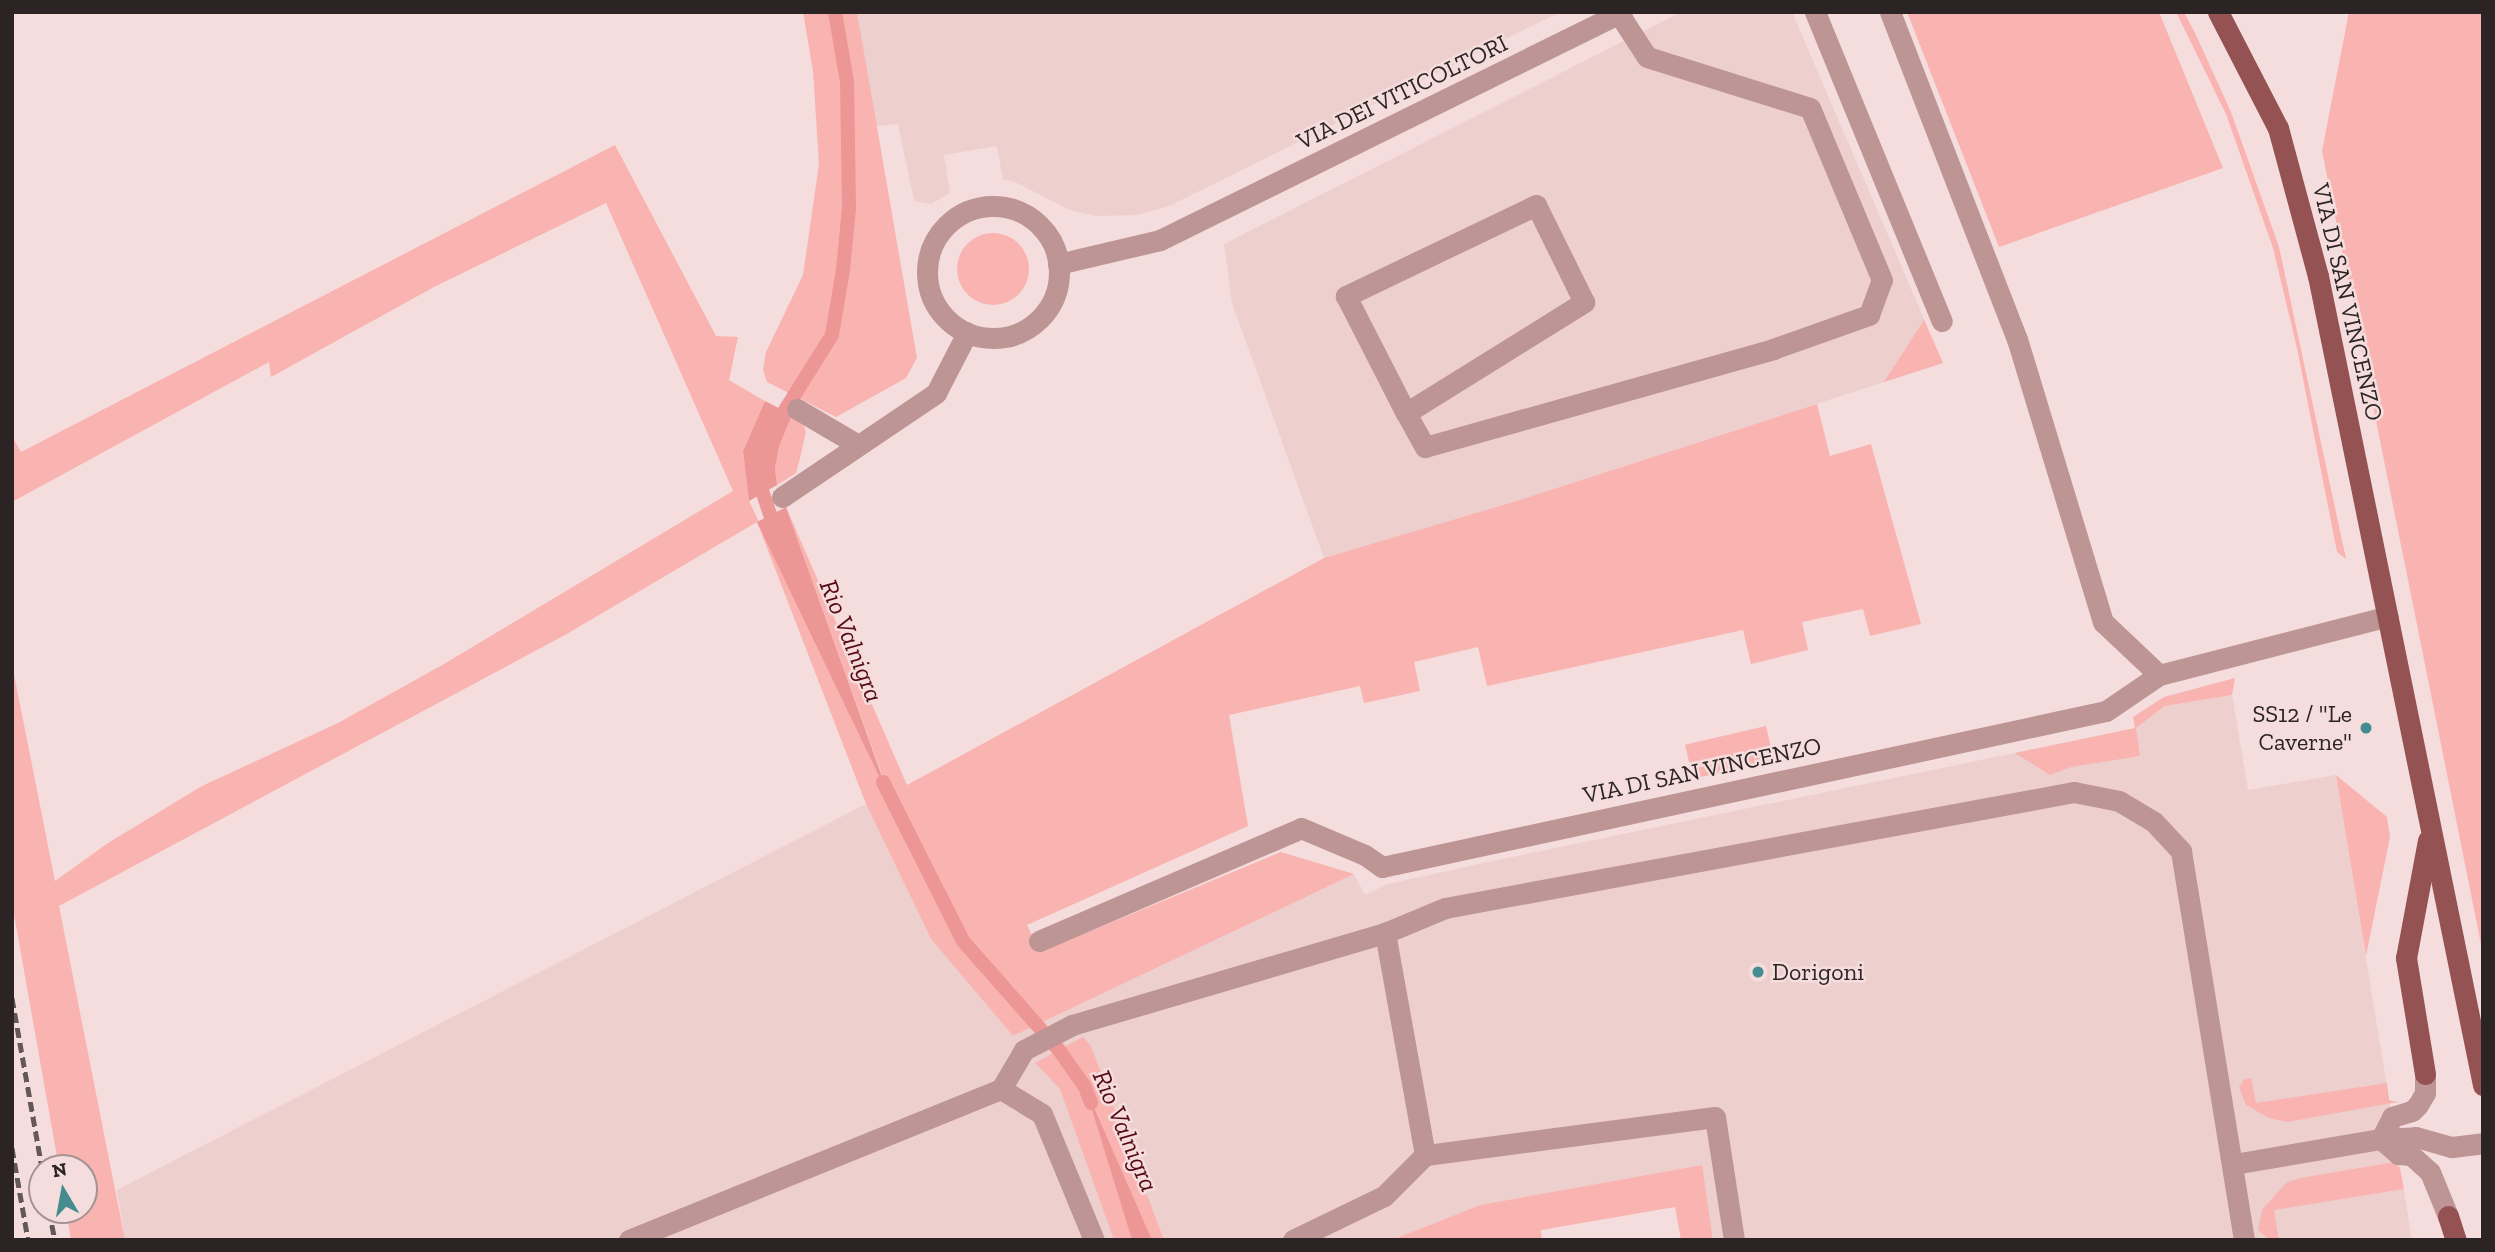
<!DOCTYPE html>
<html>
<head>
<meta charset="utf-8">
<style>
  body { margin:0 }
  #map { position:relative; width:2495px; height:1252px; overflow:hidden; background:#f4dddc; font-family:"Zilla Slab",serif }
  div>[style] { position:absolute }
  .built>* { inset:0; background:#edcfce }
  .green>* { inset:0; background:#f9b3b1; transform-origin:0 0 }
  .round { border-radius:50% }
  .water>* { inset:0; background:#ec9695 }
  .stream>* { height:14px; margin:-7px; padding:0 7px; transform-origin:7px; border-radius:7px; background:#ec9695 }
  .minor>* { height:21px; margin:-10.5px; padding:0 10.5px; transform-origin:10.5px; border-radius:10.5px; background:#bc9594 }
  .minor>.ring { margin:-10.5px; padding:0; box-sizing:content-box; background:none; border:21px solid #bc9594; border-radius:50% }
  .major>* { height:21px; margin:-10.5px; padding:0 10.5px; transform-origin:10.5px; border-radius:10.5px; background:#945252 }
  .rail>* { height:5px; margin-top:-2.5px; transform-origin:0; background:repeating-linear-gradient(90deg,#635757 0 10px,transparent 0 15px) }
  .dots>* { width:19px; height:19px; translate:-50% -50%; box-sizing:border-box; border:4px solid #f4dddc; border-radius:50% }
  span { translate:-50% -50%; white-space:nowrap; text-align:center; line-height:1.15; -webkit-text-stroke:5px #f4dddc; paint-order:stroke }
  .street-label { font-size:24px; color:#2c2424 }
  .poi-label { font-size:24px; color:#2c2424 }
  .right { translate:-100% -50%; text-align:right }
  .left { translate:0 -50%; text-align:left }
  .water-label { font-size:26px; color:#560914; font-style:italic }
  .frame { position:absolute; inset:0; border:14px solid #2c2424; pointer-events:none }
  .north { position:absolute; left:28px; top:1154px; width:70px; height:70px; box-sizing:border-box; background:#f4dddc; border:2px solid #a49392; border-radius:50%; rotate:350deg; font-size:19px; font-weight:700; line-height:28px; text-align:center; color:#2c2424 }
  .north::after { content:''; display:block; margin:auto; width:24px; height:32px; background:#448c90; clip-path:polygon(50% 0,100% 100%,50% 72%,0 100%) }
</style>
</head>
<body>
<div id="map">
  <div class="built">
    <i style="clip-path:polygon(857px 12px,1560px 12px,1169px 206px,1136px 215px,1096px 216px,1070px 210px,1013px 181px,1003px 180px,997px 146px,944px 155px,950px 193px,931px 204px,914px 201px,898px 124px,876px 126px)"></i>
    <i style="clip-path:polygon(1681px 12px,1792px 12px,1943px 363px,1513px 502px,1324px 558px,1232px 303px,1224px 244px)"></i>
    <i style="clip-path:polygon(2232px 695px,2248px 790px,2336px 775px,2412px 1240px,1713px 1240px,1701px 1165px,1480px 1205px,1392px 1240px,125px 1240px,117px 1190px,866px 804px,931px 939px,1013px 1036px,1354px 874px,1365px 895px,1388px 884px,1488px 862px,2136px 728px,2165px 706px)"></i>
  </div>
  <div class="green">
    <i style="clip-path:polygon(803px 12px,857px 12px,917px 358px,906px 378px,836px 417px,767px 382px,763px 370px,766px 352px,803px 275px,819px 164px,813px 71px)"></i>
    <i style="clip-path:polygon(1907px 12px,2159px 12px,2223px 168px,1999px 247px)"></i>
    <i style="clip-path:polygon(2176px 12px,2184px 12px,2196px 35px,2231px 112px,2279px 247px,2346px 559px,2337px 552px,2297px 348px,2273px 248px,2226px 114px)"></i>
    <i style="clip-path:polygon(2349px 12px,2483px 12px,2483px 954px,2322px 151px)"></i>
    <i style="clip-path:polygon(615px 145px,716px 336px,738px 337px,729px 380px,765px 401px,743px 451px,749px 501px,887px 789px,786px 507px,907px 785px,1324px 558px,1513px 502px,1817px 404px,1830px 456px,1871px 444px,1921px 624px,1870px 636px,1863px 609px,1802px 622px,1808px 650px,1751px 664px,1743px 630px,1487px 686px,1478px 647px,1414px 662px,1420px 691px,1364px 703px,1360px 686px,1229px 715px,1248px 826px,1027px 925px,1040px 952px,1281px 852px,1354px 874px,1013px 1036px,931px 939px,866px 804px,757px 522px,565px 635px,59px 906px,125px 1240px,71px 1240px,66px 1210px,84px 1210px,84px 1168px,59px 1168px,12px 903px,12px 664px,55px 881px,108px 843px,202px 786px,338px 723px,444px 664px,733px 491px,606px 203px,434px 287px,271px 377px,269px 362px,12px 502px,12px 436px,21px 452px)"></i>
    <i class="round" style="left:957px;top:233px;width:72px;height:72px"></i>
    <i style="clip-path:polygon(1924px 320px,1943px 363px,1884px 382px)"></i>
    <i style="clip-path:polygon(792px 415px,804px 426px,806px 432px,800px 458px,796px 473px,777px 485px,775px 468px,779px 447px)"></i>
    <i style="clip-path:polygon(2235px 678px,2232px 695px,2165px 706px,2136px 728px,2140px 756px,2071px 767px,2050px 775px,2015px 753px,2135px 728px,2133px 717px,2164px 697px)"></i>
    <i style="left:1766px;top:726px;width:35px;height:83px;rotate:77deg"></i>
    <i style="clip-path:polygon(2336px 775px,2387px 817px,2390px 837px,2366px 956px)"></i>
    <i style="clip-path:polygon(1083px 1037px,1091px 1046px,1164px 1240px,1152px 1240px,1088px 1095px,1132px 1240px,1114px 1240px,1060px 1089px,1035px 1063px)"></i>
    <i style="clip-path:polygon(2251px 1078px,2256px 1103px,2387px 1083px,2389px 1100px,2398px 1102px,2287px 1122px,2269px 1118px,2246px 1105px,2239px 1087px,2244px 1080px)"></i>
    <i style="clip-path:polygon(2395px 1162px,2400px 1169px,2404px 1189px,2274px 1210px,2279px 1240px,2270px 1240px,2258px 1230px,2262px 1210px,2286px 1183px,2300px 1178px)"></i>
    <i style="clip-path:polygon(1702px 1165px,1713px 1240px,1681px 1240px,1675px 1207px,1541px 1230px,1542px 1240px,1392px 1240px,1480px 1205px)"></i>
  </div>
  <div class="water">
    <i style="clip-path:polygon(765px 401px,792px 415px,779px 447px,775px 468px,777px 485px,749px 501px,743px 451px)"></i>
    <i style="clip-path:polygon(786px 507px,890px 799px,757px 522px)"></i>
    <i style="clip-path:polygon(1085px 1087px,1152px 1240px,1132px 1240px)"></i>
  </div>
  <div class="stream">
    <i style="left:775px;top:426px;width:107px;rotate:-57.9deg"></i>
    <i style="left:832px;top:335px;width:66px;rotate:-80.4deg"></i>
    <i style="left:843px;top:270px;width:62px;rotate:-84.5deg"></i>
    <i style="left:849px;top:208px;width:126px;rotate:-90.9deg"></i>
    <i style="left:847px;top:82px;width:71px;rotate:-99.7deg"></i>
    <i style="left:760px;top:474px;width:8px;rotate:97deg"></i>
    <i style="left:759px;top:482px;width:53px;rotate:71.2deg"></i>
    <i style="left:883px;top:782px;width:178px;rotate:63.3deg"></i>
    <i style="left:963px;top:941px;width:145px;rotate:48.6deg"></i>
    <i style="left:1059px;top:1050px;width:45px;rotate:54.9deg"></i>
    <i style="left:1085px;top:1087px;width:17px;rotate:69deg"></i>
  </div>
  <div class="minor">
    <i style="left:1815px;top:12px;width:334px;rotate:67.7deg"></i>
    <i style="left:1890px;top:12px;width:351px;rotate:68.8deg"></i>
    <i style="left:2017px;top:339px;width:296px;rotate:73.1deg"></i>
    <i style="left:2103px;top:622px;width:77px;rotate:43.4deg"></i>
    <i class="ring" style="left:927px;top:206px;width:111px;height:111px"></i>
    <i style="left:1058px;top:264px;width:105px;rotate:-13.2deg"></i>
    <i style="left:1160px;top:240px;width:515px;rotate:-26.27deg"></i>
    <i style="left:797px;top:409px;width:71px;rotate:30.5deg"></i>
    <i style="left:1406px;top:413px;width:210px;rotate:-31.9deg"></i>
    <i style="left:1584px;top:302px;width:108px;rotate:-116.3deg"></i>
    <i style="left:1536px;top:205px;width:211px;rotate:154.4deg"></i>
    <i style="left:1346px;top:296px;width:131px;rotate:62.9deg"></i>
    <i style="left:1406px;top:413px;width:39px;rotate:61deg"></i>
    <i style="left:1425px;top:447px;width:362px;rotate:-15.7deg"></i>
    <i style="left:1773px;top:349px;width:102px;rotate:-19.5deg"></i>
    <i style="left:1869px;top:315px;width:37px;rotate:-70deg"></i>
    <i style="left:1882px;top:280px;width:186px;rotate:-112.7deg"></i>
    <i style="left:1810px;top:108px;width:171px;rotate:-162.6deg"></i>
    <i style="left:1647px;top:57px;width:51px;rotate:-123.1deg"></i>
    <i style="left:782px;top:497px;width:186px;rotate:-34deg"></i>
    <i style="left:936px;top:393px;width:68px;rotate:-62.7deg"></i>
    <i style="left:1039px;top:941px;width:285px;rotate:-23.3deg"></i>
    <i style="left:1301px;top:828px;width:69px;rotate:22.9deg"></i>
    <i style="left:1365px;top:855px;width:21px;rotate:35deg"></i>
    <i style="left:1382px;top:867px;width:14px;rotate:-12deg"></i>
    <i style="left:1396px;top:864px;width:726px;rotate:-12.16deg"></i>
    <i style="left:2106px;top:711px;width:64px;rotate:-34.2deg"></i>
    <i style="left:2159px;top:675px;width:236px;rotate:-14.4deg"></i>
    <i style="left:1001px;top:1089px;width:48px;rotate:31.4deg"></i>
    <i style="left:1042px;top:1114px;width:136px;rotate:67.6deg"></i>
    <i style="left:2381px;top:1139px;width:23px;rotate:41deg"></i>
    <i style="left:2398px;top:1154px;width:13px;rotate:4deg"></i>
    <i style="left:2411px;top:1155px;width:25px;rotate:42deg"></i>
    <i style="left:2430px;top:1172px;width:48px;rotate:67.8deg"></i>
    <i style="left:2381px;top:1139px;width:25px;rotate:-63deg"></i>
    <i style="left:2392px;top:1117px;width:21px;rotate:-17deg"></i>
    <i style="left:2412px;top:1111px;width:8px;rotate:-45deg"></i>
    <i style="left:2418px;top:1105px;width:14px;rotate:-60deg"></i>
    <i style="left:2425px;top:1093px;width:19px;rotate:-90deg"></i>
    <i style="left:2234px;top:1164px;width:149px;rotate:-9.7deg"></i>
    <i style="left:2381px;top:1139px;width:35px;rotate:-3deg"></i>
    <i style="left:2416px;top:1137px;width:37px;rotate:16deg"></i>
    <i style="left:2452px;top:1147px;width:31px;rotate:-7deg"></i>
    <i style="left:629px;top:1240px;width:401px;rotate:-22.1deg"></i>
    <i style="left:1001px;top:1089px;width:45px;rotate:-59.5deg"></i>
    <i style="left:1024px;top:1050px;width:54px;rotate:-27.5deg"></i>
    <i style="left:1072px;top:1025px;width:326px;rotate:-16.4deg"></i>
    <i style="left:1293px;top:1240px;width:101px;rotate:-25.8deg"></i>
    <i style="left:1384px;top:1196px;width:58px;rotate:-45deg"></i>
    <i style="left:1734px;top:1240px;width:124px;rotate:-98.8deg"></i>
    <i style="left:1715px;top:1117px;width:292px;rotate:172.5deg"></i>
    <i style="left:1425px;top:1155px;width:226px;rotate:-100.2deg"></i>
    <i style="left:1385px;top:933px;width:65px;rotate:-22.6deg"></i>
    <i style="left:1445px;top:908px;width:640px;rotate:-10.45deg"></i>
    <i style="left:2074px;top:792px;width:46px;rotate:11.3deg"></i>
    <i style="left:2119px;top:801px;width:41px;rotate:31deg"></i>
    <i style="left:2154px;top:822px;width:40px;rotate:47deg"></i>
    <i style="left:2181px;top:851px;width:394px;rotate:80.8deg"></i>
  </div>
  <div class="major">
    <i style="left:2218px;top:12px;width:131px;rotate:62.7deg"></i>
    <i style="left:2278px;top:128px;width:153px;rotate:74.9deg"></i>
    <i style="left:2318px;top:276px;width:826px;rotate:78.47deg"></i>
    <i style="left:2425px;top:1074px;width:118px;rotate:-99.3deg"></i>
    <i style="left:2406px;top:958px;width:120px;rotate:-79.4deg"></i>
    <i style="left:2448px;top:1216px;width:25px;rotate:72deg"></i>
  </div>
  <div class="rail">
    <i style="left:12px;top:998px;width:173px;rotate:80deg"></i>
    <i style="left:12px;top:1148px;width:93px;rotate:80.1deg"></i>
    <i style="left:49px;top:1210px;width:31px;rotate:79deg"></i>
  </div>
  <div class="dots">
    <i style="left:2366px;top:728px;background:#448c90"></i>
    <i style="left:1758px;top:972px;background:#448c90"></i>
  </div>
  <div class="street-label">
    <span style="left:1402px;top:92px;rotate:-26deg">VIA DEI VITICOLTORI</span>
    <span style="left:2348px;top:302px;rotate:77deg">VIA DI SAN VINCENZO</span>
    <span style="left:1702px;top:770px;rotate:-12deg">VIA DI SAN VINCENZO</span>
  </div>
  <div class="poi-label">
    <span class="right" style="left:2352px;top:728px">SS12 / "Le<br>Caverne"</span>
    <span class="left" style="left:1772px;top:972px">Dorigoni</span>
  </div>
  <div class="water-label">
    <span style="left:851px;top:641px;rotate:68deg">Rio Valnigra</span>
    <span style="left:1125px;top:1131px;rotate:67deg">Rio Valnigra</span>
  </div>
  <div class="frame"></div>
  <div class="north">N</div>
</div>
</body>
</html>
